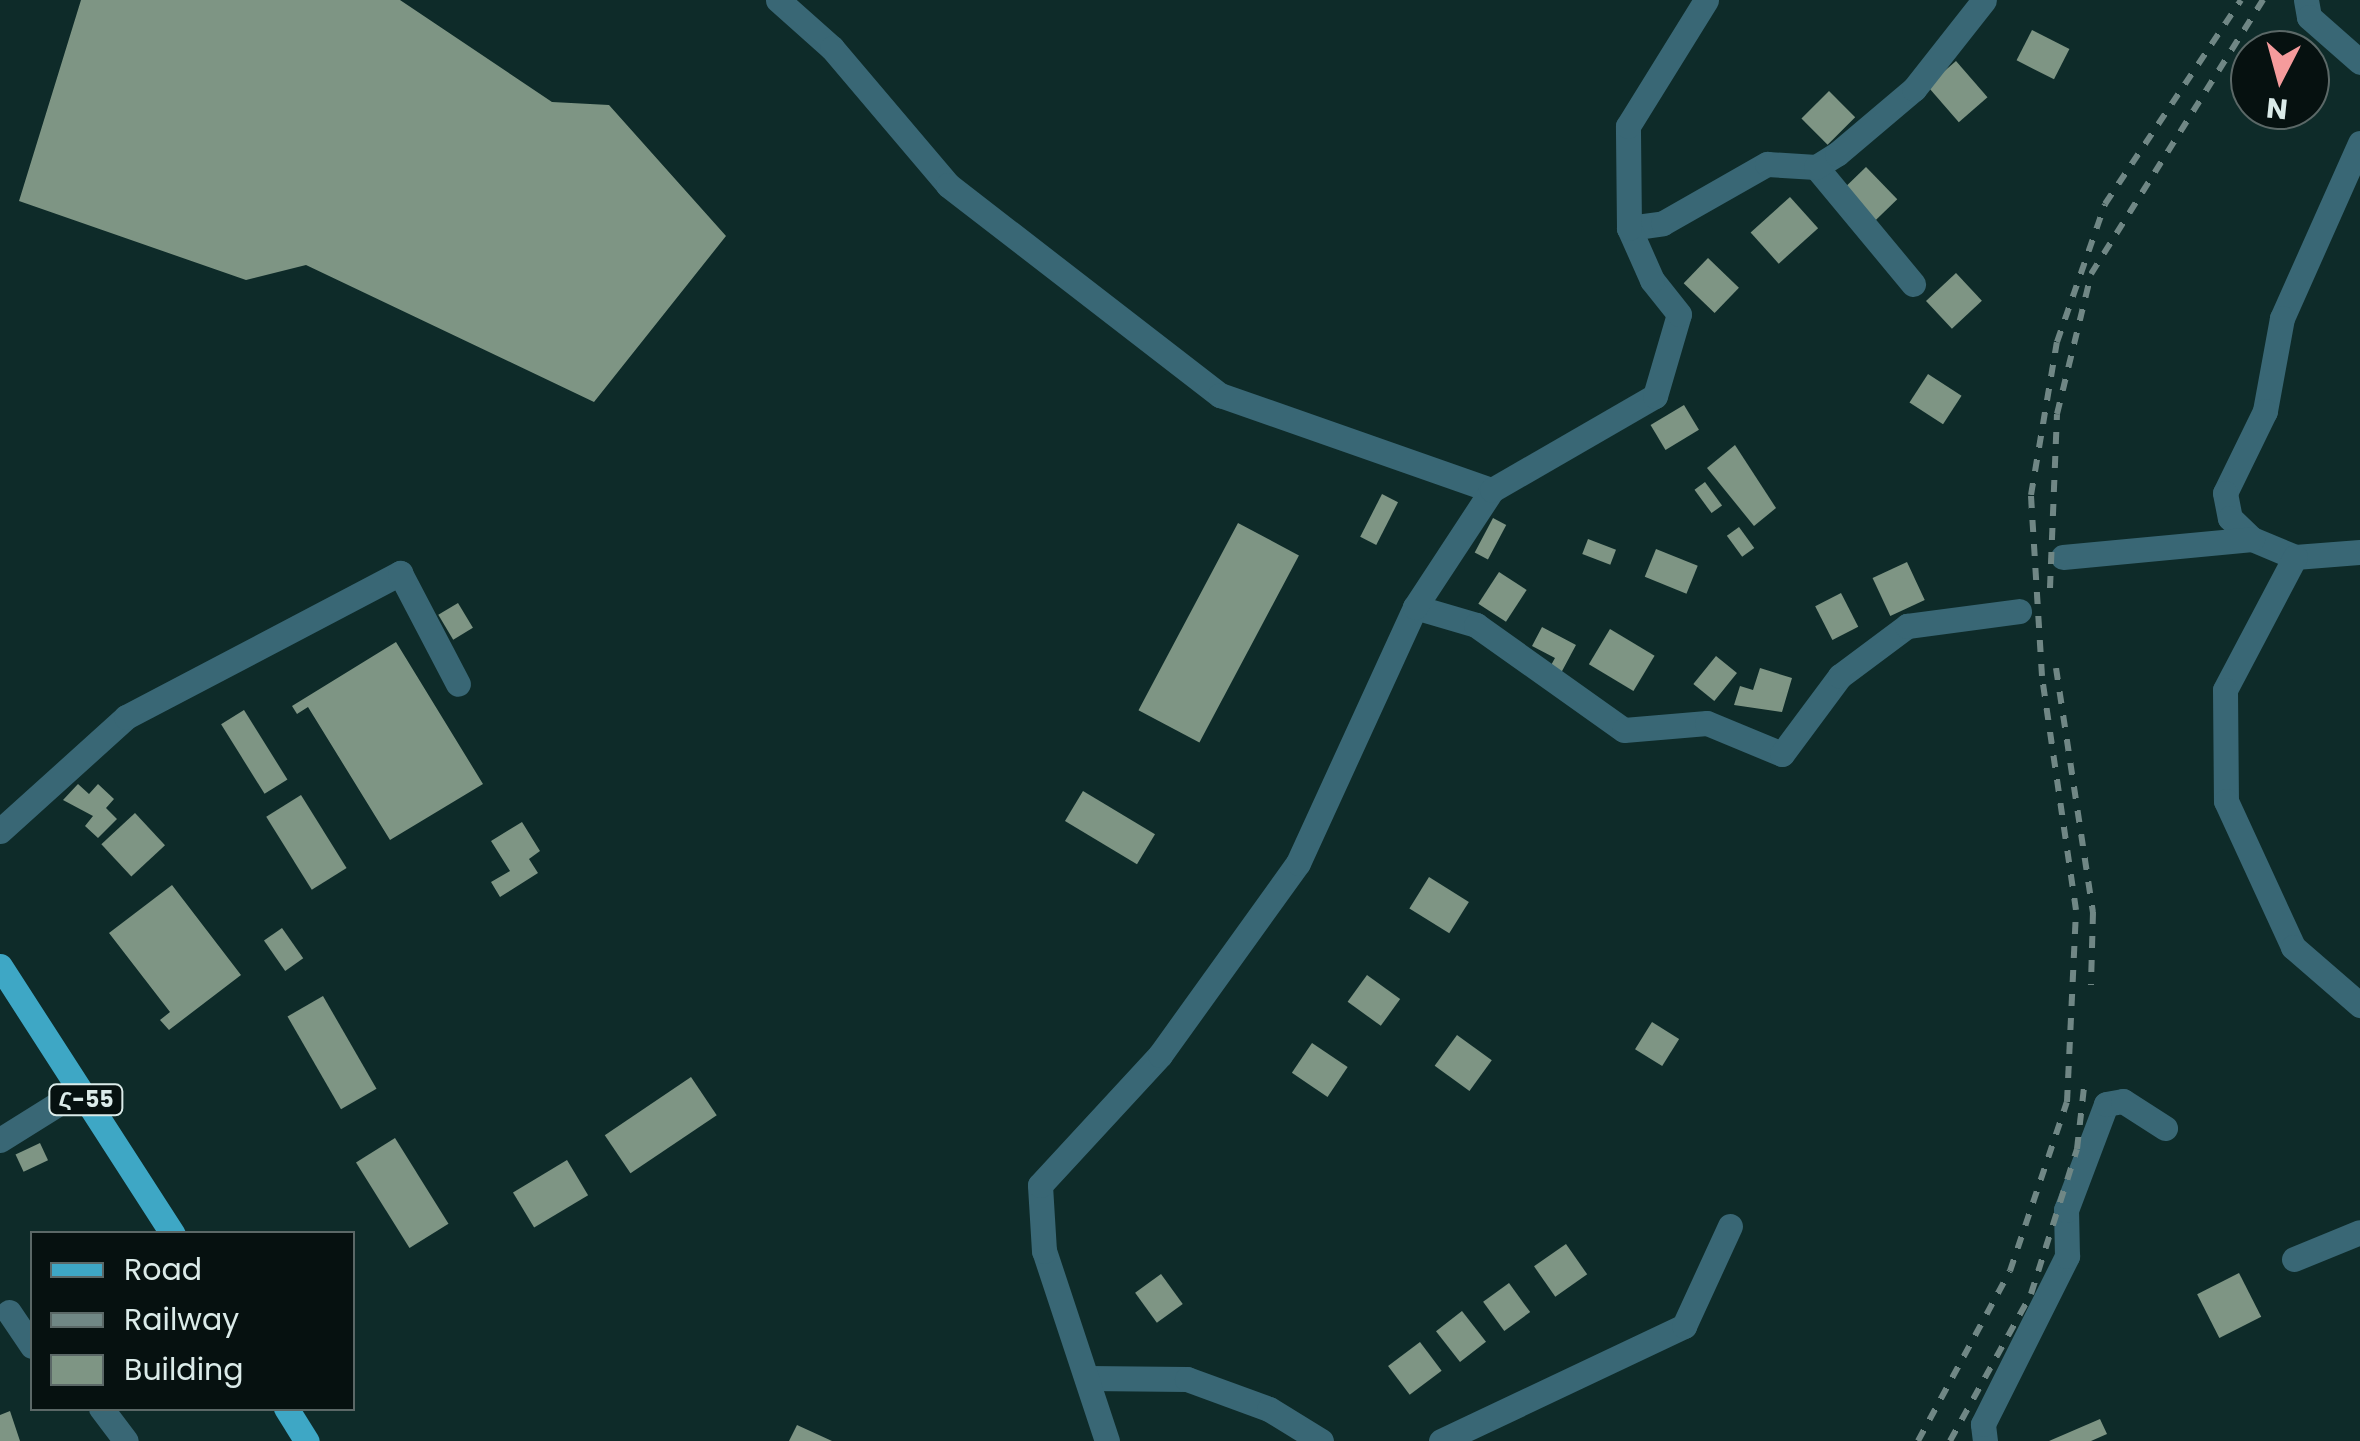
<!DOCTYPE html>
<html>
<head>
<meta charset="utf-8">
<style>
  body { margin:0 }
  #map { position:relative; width:2360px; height:1441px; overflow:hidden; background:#0e2b29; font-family:Poppins,"Noto Sans Armenian",sans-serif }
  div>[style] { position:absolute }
  .building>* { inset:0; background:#7e9584; transform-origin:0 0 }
  .minor>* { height:25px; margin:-12.5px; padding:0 12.5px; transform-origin:12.5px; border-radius:12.5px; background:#396775 }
  .major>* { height:25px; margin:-12.5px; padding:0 12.5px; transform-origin:12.5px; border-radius:12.5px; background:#3ea7c5 }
  .rail>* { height:6px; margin-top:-3px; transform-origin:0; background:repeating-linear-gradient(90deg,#708785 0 12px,transparent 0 24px) }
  span { translate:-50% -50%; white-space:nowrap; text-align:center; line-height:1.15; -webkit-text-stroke:10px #061110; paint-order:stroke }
  .shield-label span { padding:2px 8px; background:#061110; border:2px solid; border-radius:8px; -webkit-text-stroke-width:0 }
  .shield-label { font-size:22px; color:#dbebe9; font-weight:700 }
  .legend { position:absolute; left:30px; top:1231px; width:325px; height:180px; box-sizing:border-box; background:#061110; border:2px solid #5b6867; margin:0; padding:12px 18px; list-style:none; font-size:30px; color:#dbebe9 }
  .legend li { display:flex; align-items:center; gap:20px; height:50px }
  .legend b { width:50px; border:2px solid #5b6867 }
  .north { position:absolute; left:2230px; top:30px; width:100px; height:100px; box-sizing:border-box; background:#061110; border:2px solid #5b6867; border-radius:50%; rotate:186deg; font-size:28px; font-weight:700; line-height:40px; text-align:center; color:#dbebe9 }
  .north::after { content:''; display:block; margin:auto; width:35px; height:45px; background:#f59b9c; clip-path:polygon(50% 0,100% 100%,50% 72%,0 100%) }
</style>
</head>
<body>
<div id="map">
  <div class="building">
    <i style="clip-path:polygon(81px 0,400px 0,552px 102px,609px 105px,726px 236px,594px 402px,306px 265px,246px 280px,19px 201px)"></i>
    <i style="left:2032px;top:30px;width:42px;height:34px;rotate:27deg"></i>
    <i style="left:1956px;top:61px;width:48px;height:38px;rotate:49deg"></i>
    <i style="left:1829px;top:91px;width:37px;height:39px;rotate:45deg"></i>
    <i style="left:1866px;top:167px;width:45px;height:33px;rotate:46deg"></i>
    <i style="left:1790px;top:197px;width:42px;height:53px;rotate:48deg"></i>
    <i style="left:1708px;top:258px;width:43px;height:35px;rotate:44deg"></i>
    <i style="left:1956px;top:273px;width:38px;height:41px;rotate:47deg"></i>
    <i style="left:1928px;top:374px;width:40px;height:34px;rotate:33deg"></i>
    <i style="left:1684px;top:405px;width:29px;height:39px;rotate:59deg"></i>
    <i style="clip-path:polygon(1735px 445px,1776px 508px,1754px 526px,1707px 468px)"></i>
    <i style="left:1705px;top:482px;width:29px;height:13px;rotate:54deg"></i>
    <i style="left:1382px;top:494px;width:18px;height:48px;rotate:27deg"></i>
    <i style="left:1493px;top:518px;width:15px;height:39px;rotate:28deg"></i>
    <i style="left:1238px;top:523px;width:69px;height:212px;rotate:28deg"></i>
    <i style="left:1739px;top:527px;width:26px;height:15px;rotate:54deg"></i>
    <i style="left:1588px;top:539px;width:30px;height:16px;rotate:21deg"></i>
    <i style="left:1656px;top:549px;width:45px;height:30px;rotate:22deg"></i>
    <i style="left:1907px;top:562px;width:42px;height:38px;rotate:65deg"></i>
    <i style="left:1499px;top:572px;width:33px;height:38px;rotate:33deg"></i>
    <i style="left:1841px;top:593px;width:38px;height:29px;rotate:63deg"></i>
    <i style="left:458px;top:603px;width:29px;height:23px;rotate:59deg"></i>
    <i style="clip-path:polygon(1542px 627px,1576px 645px,1561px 673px,1550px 667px,1555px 658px,1532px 646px)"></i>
    <i style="left:1610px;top:629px;width:52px;height:41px;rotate:31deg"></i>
    <i style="clip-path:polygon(396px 642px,483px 784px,390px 840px,308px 707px,297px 714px,292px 706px)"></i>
    <i style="left:1716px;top:656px;width:27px;height:36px;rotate:39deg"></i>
    <i style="clip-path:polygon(1760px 668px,1792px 678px,1782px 712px,1734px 705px,1740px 686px,1753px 690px)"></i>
    <i style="left:244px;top:710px;width:82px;height:27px;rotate:58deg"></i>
    <i style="clip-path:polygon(78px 784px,89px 794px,98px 784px,114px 799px,106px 808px,117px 819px,98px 838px,85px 826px,93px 816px,63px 800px)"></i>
    <i style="left:1083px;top:791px;width:84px;height:35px;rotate:31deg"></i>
    <i style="left:301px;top:795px;width:86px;height:41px;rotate:58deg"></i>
    <i style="left:135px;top:813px;width:44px;height:46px;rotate:47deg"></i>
    <i style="clip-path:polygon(522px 822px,540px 851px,529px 859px,538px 873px,500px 897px,491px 882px,510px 871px,491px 841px)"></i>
    <i style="left:1429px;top:877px;width:47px;height:37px;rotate:32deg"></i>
    <i style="clip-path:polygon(172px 885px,241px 975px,169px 1030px,160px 1020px,170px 1012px,109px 933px)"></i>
    <i style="left:282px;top:928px;width:37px;height:22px;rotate:55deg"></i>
    <i style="left:1367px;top:975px;width:41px;height:33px;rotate:36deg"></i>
    <i style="left:323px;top:996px;width:107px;height:41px;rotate:60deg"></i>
    <i style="left:1652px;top:1022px;width:32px;height:32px;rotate:32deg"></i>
    <i style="left:1457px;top:1035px;width:43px;height:38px;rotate:36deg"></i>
    <i style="left:1312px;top:1043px;width:43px;height:36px;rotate:34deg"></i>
    <i style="left:691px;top:1077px;width:46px;height:104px;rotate:56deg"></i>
    <i style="left:395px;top:1138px;width:101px;height:46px;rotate:58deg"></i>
    <i style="left:40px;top:1143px;width:19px;height:27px;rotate:65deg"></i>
    <i style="left:567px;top:1160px;width:41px;height:63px;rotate:59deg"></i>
    <i style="left:1566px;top:1244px;width:37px;height:39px;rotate:55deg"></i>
    <i style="left:2239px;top:1273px;width:49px;height:47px;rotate:63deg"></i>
    <i style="left:1161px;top:1274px;width:37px;height:32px;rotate:54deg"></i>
    <i style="left:1509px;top:1283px;width:36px;height:32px;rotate:54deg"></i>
    <i style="left:1462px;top:1311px;width:39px;height:33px;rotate:52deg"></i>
    <i style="left:1420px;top:1342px;width:36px;height:40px;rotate:53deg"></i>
    <i style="clip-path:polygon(10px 1411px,20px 1441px,0 1441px,0 1415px)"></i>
    <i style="clip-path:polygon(2100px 1419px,2107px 1434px,2091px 1441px,2049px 1441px)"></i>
    <i style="clip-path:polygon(797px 1425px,832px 1441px,789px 1441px)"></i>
  </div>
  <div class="minor">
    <i style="left:778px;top:0;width:72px;rotate:41.6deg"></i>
    <i style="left:832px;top:48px;width:180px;rotate:49.7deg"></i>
    <i style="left:948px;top:185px;width:344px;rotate:37.7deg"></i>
    <i style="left:1220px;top:395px;width:288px;rotate:19.3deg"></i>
    <i style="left:2306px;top:0;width:17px;rotate:80deg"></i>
    <i style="left:2309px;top:17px;width:68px;rotate:41.4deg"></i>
    <i style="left:2360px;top:143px;width:192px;rotate:114deg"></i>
    <i style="left:2282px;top:318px;width:95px;rotate:100.4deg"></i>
    <i style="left:2265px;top:411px;width:91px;rotate:116deg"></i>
    <i style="left:2225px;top:493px;width:25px;rotate:79deg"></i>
    <i style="left:2230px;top:518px;width:30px;rotate:44deg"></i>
    <i style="left:2252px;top:539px;width:47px;rotate:22.7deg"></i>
    <i style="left:2295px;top:557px;width:65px;rotate:-4.4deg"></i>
    <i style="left:1816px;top:167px;width:152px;rotate:50.3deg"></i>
    <i style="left:1629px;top:228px;width:34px;rotate:-8deg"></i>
    <i style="left:1663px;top:223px;width:120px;rotate:-29.6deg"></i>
    <i style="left:1767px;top:164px;width:49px;rotate:3.5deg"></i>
    <i style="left:1816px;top:167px;width:25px;rotate:-32deg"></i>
    <i style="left:1837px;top:154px;width:101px;rotate:-40.2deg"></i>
    <i style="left:1914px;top:89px;width:113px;rotate:-51.8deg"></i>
    <i style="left:2063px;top:557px;width:190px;rotate:-5.4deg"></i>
    <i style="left:2295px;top:557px;width:150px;rotate:117.8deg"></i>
    <i style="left:2225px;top:690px;width:111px;rotate:89.5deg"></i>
    <i style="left:2226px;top:801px;width:161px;rotate:65.3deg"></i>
    <i style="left:2293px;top:947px;width:89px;rotate:40.9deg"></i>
    <i style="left:1415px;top:607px;width:64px;rotate:16.4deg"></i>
    <i style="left:1476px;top:625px;width:181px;rotate:35.4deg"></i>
    <i style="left:1624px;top:730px;width:83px;rotate:-4.8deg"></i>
    <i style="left:1707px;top:723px;width:81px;rotate:22.5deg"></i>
    <i style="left:1782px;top:754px;width:97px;rotate:-53.4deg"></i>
    <i style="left:1840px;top:676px;width:84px;rotate:-36.7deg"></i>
    <i style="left:1907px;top:626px;width:113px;rotate:-7.6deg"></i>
    <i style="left:0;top:831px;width:170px;rotate:-42.1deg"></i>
    <i style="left:126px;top:717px;width:310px;rotate:-27.7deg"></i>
    <i style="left:400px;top:573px;width:125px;rotate:62.4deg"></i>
    <i style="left:0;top:1140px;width:94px;rotate:-32deg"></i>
    <i style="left:2294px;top:1259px;width:71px;rotate:-22.2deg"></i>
    <i style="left:9px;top:1312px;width:41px;rotate:55.9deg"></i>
    <i style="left:1087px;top:1378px;width:100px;rotate:0.6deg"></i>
    <i style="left:1187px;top:1379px;width:87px;rotate:20.1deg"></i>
    <i style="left:1269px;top:1409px;width:61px;rotate:31.6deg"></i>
    <i style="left:101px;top:1408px;width:41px;rotate:52.9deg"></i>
    <i style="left:1107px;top:1441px;width:200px;rotate:-108.3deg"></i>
    <i style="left:1044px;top:1251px;width:66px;rotate:-93.5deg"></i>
    <i style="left:1040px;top:1185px;width:177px;rotate:-47.3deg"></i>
    <i style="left:1160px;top:1055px;width:236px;rotate:-54.3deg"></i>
    <i style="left:1298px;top:863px;width:281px;rotate:-65.4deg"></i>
    <i style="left:1415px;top:607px;width:140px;rotate:-56.7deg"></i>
    <i style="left:1492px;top:490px;width:188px;rotate:-30deg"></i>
    <i style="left:1655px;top:396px;width:85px;rotate:-73.7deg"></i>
    <i style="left:1679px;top:314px;width:43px;rotate:-128.5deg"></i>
    <i style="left:1652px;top:280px;width:57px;rotate:-113.9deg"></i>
    <i style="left:1629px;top:228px;width:102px;rotate:-90.6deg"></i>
    <i style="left:1628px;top:126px;width:148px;rotate:-58.2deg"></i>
    <i style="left:1441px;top:1441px;width:269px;rotate:-25.3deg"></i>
    <i style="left:1684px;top:1326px;width:110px;rotate:-65.3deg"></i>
    <i style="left:1985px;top:1441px;width:17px;rotate:-97deg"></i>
    <i style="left:1983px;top:1424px;width:188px;rotate:-63.4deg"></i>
    <i style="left:2067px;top:1256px;width:46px;rotate:-91.2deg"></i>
    <i style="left:2066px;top:1210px;width:113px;rotate:-69.3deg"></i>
    <i style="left:2106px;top:1104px;width:17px;rotate:-10deg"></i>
    <i style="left:2123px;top:1101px;width:50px;rotate:32.7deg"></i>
  </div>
  <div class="major">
    <i style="left:0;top:966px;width:319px;rotate:57.2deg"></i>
    <i style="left:286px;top:1408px;width:39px;rotate:58deg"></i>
  </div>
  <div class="rail">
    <i style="left:2050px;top:588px;width:174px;rotate:-87.7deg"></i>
    <i style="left:2057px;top:414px;width:144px;rotate:-76.3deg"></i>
    <i style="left:2091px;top:274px;width:324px;rotate:-57.9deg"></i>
    <i style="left:2056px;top:668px;width:247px;rotate:81.4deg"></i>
    <i style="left:2093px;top:912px;width:73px;rotate:91.6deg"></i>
    <i style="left:1918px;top:1441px;width:193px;rotate:-61.6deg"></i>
    <i style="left:2010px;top:1271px;width:178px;rotate:-71.4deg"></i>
    <i style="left:2067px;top:1102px;width:192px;rotate:-87.3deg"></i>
    <i style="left:2076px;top:910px;width:236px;rotate:-98.3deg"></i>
    <i style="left:2042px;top:676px;width:181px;rotate:-93.5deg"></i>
    <i style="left:2031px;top:495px;width:155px;rotate:-80.4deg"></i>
    <i style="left:2057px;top:342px;width:146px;rotate:-70.8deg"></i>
    <i style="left:2105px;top:204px;width:245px;rotate:-56.3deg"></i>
    <i style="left:1950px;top:1441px;width:168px;rotate:-61.1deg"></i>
    <i style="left:2031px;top:1294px;width:152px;rotate:-72.4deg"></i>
    <i style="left:2077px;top:1149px;width:70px;rotate:-83.5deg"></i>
  </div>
  <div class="shield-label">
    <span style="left:86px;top:1100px">Հ-55</span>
  </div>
  <ul class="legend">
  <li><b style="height:12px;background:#3ea7c5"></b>Road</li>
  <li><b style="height:12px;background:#708785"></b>Railway</li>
  <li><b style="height:28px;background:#7e9584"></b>Building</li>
  </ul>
  <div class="north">N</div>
</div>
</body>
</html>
